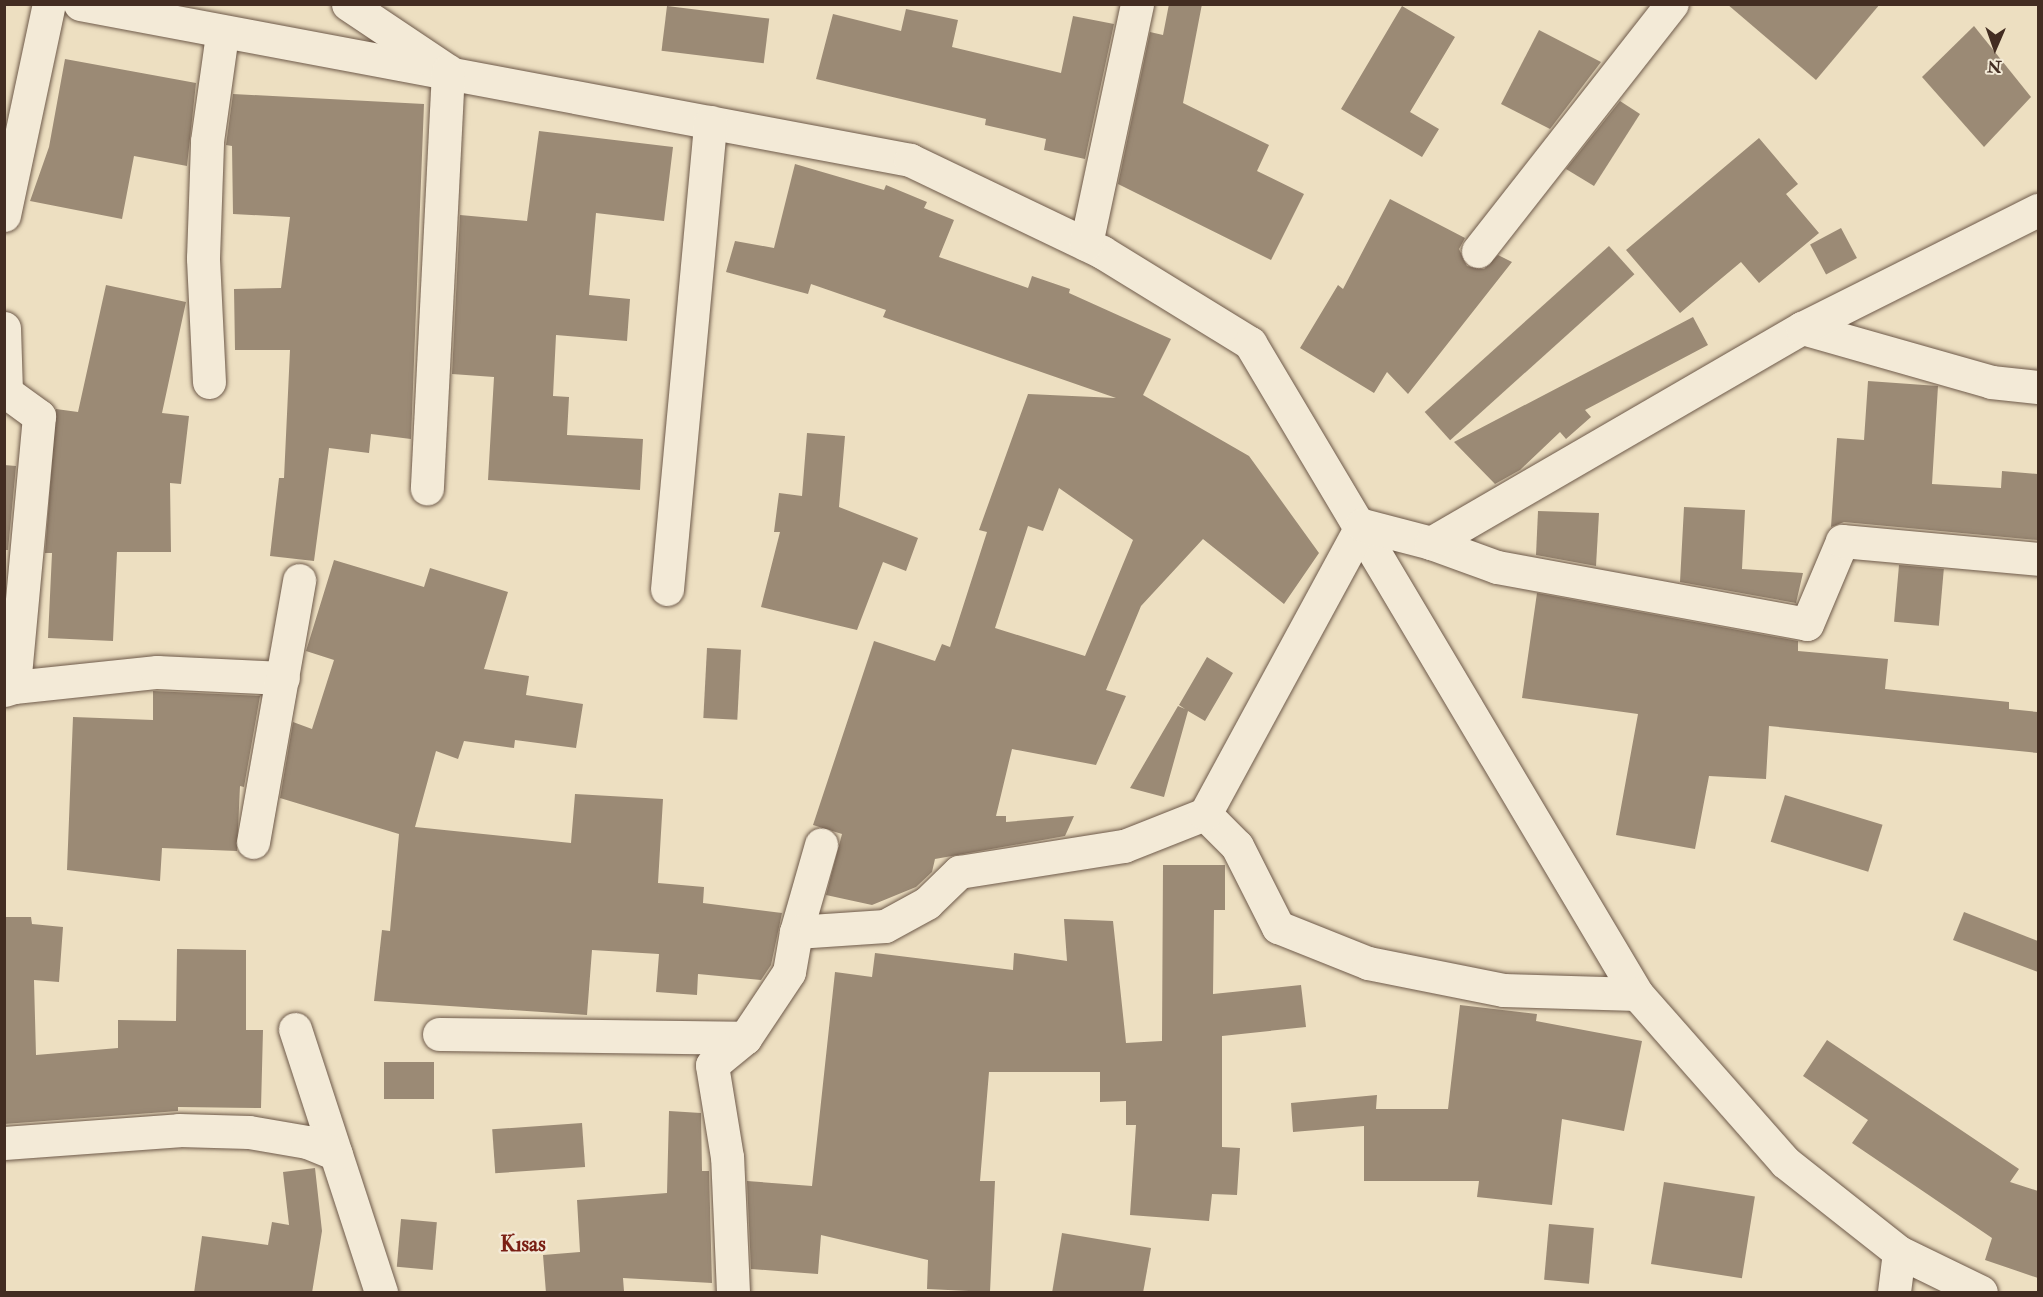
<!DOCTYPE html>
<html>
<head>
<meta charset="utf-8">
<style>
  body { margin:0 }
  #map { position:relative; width:2043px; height:1297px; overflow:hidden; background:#eddfc1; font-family:"IM FELL Double Pica",serif }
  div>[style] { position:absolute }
  .building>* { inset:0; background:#9b8a75; transform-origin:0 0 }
  .roads { filter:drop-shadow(0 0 2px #6e5a4a) drop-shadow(0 0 2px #6e5a4a) }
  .minor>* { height:33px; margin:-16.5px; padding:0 16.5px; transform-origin:16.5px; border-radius:16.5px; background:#f3ead7 }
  span { translate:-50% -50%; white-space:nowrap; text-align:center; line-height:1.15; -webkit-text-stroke:5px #f3ead7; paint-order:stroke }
  .quarter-label { font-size:22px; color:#7a1f14; font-weight:700 }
  .frame { position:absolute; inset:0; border:6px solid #432d22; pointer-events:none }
  .north { position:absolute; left:1965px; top:18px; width:60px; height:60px; -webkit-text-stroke:4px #f3ead7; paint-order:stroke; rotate:182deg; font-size:16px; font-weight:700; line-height:24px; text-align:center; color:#432d22 }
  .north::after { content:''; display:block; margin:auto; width:21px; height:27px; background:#432d22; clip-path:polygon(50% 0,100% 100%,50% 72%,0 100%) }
</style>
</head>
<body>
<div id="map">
  <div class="building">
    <i style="clip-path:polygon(1169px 4px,1202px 4px,1183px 103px,1269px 145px,1257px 171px,1304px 194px,1271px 260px,1118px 184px,1150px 32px,1163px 35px)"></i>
    <i style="clip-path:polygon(1727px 4px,1880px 4px,1816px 80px)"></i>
    <i style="left:667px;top:6px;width:103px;height:45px;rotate:7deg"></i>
    <i style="clip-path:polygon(1402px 6px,1455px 37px,1410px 112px,1439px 129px,1422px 157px,1341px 109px)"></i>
    <i style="clip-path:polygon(906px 9px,958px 20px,952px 47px,1061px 73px,1073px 16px,1114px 24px,1085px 159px,1044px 150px,1046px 139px,985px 125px,986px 119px,816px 79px,833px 14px,901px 31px)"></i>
    <i style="clip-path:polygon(1974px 26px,2031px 97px,1984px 147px,1922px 77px)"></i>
    <i style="clip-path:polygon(1539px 30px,1601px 62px,1550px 129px,1501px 104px)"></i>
    <i style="clip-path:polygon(65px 59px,196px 83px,187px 166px,134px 156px,122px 219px,30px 201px,49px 147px)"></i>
    <i style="clip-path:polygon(233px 94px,424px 104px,411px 439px,371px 434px,369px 453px,329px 448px,314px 561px,270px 556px,279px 478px,284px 478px,290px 350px,235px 350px,234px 289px,281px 288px,290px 217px,233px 214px,232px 146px,226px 145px)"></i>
    <i style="clip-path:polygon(1620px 101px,1640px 114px,1594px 186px,1566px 169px)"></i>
    <i style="clip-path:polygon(539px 131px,673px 147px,664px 221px,596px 213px,589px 295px,630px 299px,627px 341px,556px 335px,553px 396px,569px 397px,567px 435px,643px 439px,640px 490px,488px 480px,494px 377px,452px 374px,460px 215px,527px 221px)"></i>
    <i style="clip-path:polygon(1759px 138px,1798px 184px,1786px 194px,1819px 233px,1759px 283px,1741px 262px,1680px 313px,1626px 250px)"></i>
    <i style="clip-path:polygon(evenodd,795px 164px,884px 190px,886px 185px,927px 202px,924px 208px,954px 220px,939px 257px,1028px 288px,1032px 276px,1070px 289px,1069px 293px,1171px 339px,1143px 395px,1249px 456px,1319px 553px,1284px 604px,1203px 539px,1141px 606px,1106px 690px,1126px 696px,1096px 765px,1012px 749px,996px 816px,1006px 816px,1006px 822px,1074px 816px,1065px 836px,935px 859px,932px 872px,916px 887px,872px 905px,826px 895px,842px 834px,813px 825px,874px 641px,935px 661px,942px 644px,950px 647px,987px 532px,979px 530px,1028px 394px,1116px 398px,883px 317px,886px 310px,811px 284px,808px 294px,726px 272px,735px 241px,774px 248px,795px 164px,1059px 488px,1133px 540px,1085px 656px,995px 628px,1028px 526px,1043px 531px,1059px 488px)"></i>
    <i style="clip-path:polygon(1390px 199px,1465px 238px,1459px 249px,1467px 266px,1484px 269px,1498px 255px,1512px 262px,1408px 394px,1387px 372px,1374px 393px,1300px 348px,1338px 285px,1343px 289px)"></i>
    <i style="left:1841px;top:228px;width:34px;height:35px;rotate:62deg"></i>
    <i style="left:1609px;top:246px;width:38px;height:248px;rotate:48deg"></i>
    <i style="clip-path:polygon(106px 285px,186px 302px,162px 413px,189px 416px,181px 484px,170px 483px,171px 552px,117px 552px,113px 641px,48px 638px,52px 553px,45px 553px,56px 409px,78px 412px)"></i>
    <i style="clip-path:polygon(1693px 317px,1708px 345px,1585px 410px,1591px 417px,1566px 439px,1560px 432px,1520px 470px,1495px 484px,1454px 442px)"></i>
    <i style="clip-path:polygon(1868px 381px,1938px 386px,1932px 484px,2001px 488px,2002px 471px,2038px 474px,2038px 540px,1844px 522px,1831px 527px,1837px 438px,1864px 440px)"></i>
    <i style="clip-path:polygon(807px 433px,845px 436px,839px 507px,918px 538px,906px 571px,883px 562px,857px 630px,761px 607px,780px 532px,774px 532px,779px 493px,802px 496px)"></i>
    <i style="clip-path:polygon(4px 465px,16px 466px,8px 550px,4px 550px)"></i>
    <i style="clip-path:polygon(1684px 507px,1745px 510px,1742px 569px,1803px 573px,1796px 603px,1680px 582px)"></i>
    <i style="clip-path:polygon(1538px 511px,1599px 513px,1596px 566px,1536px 555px)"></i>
    <i style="clip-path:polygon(334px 560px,424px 587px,430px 568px,508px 592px,484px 669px,529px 676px,526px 695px,583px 704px,576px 748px,515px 740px,514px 748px,464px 741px,458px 759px,436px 751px,415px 827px,571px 843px,575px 794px,663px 799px,658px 883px,704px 887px,703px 903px,782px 913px,771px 965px,761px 980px,698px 974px,697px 995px,656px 992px,659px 954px,592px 950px,587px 1015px,374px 1001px,382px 930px,390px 931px,399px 834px,280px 798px,293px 722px,312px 729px,334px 660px,306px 651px)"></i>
    <i style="left:1899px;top:565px;width:45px;height:57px;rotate:5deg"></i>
    <i style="clip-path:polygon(1537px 593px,1798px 641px,1798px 651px,1888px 659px,1885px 689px,2009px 702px,2009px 709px,2038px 712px,2038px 753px,1769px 726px,1766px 779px,1709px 776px,1695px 849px,1616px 835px,1638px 714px,1522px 698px)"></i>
    <i style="left:707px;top:648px;width:34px;height:70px;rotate:3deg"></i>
    <i style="clip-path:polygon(1207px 657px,1233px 673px,1205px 721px,1188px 711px,1164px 797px,1130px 788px,1178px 706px,1185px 709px,1179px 705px)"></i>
    <i style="clip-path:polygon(153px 691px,260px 696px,244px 787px,240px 786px,237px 851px,162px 848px,160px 881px,67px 870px,73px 717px,153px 720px)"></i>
    <i style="left:1785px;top:795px;width:102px;height:49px;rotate:17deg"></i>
    <i style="clip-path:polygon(1163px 865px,1225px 865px,1225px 910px,1214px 910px,1213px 994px,1301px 985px,1306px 1027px,1222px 1036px,1222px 1147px,1240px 1148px,1237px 1195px,1212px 1194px,1209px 1221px,1130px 1215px,1136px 1125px,1126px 1125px,1126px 1101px,1100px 1102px,1100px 1072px,989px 1072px,980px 1181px,995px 1181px,990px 1292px,927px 1289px,928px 1260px,821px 1235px,818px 1274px,751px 1269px,747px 1181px,812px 1186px,835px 972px,872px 977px,875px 953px,1013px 970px,1014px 953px,1067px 961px,1064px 919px,1113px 921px,1126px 1043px,1162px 1041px)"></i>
    <i style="clip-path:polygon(1964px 912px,2038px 941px,2038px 972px,1953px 940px)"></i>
    <i style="clip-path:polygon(4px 917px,31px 917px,32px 924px,63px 927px,59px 982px,34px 980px,36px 1055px,118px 1048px,118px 1020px,176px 1021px,177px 949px,246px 950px,246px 1030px,263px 1030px,261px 1108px,178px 1107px,178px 1111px,4px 1124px)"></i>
    <i style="clip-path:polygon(1460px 1005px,1537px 1014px,1536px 1021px,1642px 1041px,1624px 1131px,1562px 1119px,1552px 1205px,1477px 1197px,1479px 1181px,1364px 1181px,1364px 1126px,1293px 1132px,1291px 1103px,1377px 1095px,1376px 1109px,1448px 1109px)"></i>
    <i style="clip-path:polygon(1827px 1040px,2019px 1169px,2010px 1182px,2038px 1191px,2038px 1278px,1985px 1260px,1992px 1238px,1852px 1143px,1868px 1120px,1803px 1076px)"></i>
    <i style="left:384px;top:1062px;width:50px;height:37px"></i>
    <i style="clip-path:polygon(669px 1111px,701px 1113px,702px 1171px,709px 1171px,712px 1283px,623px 1278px,624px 1291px,546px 1293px,543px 1255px,580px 1252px,577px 1200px,667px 1193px)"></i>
    <i style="left:582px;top:1123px;width:44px;height:90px;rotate:86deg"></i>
    <i style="clip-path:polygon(315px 1168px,322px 1231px,312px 1293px,194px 1293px,202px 1236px,268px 1245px,272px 1222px,289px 1225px,283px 1172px)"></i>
    <i style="left:1664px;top:1182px;width:92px;height:83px;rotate:9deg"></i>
    <i style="left:401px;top:1219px;width:36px;height:48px;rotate:5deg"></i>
    <i style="left:1549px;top:1224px;width:45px;height:56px;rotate:5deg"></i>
    <i style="clip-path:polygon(1062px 1233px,1151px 1248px,1143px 1293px,1052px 1293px)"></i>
  </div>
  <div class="roads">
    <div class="minor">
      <i style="left:80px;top:4px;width:845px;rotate:10.64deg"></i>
      <i style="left:910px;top:160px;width:213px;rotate:25.6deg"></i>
      <i style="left:1102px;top:252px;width:174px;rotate:31.6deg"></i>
      <i style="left:1250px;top:343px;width:757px;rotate:59.27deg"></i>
      <i style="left:1637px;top:994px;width:224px;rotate:48.6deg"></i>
      <i style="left:1785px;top:1162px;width:145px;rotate:38.3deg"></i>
      <i style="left:1899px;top:1252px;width:91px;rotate:26deg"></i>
      <i style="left:348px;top:4px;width:120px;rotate:33.8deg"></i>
      <i style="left:448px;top:71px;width:418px;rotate:92.9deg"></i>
      <i style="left:4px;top:215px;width:216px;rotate:-78deg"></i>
      <i style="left:1086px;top:244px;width:245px;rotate:-78deg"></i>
      <i style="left:1478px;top:251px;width:314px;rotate:-51.9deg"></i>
      <i style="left:4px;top:328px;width:64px;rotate:88.2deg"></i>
      <i style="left:6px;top:392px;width:41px;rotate:36deg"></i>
      <i style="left:39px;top:416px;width:272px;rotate:95.3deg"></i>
      <i style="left:14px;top:687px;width:10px;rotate:163deg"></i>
      <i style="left:1802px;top:328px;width:197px;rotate:15.9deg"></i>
      <i style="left:1991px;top:382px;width:47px;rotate:6.1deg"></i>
      <i style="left:209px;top:382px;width:124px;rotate:-92.8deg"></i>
      <i style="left:203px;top:258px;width:117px;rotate:-88deg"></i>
      <i style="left:207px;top:141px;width:108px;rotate:-82deg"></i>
      <i style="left:1431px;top:543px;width:70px;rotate:20deg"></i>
      <i style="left:1497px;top:567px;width:315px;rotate:10.4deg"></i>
      <i style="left:1807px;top:624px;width:90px;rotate:-67.1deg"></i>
      <i style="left:1842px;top:541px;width:197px;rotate:5.2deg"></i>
      <i style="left:667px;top:589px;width:469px;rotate:-84.7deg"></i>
      <i style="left:14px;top:687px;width:144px;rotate:-6deg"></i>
      <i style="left:157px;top:672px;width:126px;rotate:2.7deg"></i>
      <i style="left:1205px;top:814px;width:45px;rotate:45deg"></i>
      <i style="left:1237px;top:846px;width:91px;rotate:63.2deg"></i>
      <i style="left:1278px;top:927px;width:97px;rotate:21.8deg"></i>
      <i style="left:1368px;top:963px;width:138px;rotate:11.3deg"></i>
      <i style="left:1503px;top:990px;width:134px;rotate:1.7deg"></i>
      <i style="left:253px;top:842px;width:266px;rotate:-80deg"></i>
      <i style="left:796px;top:932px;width:91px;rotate:-74deg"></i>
      <i style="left:295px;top:1029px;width:277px;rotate:71.9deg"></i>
      <i style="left:439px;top:1034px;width:306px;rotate:0.7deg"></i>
      <i style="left:4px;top:1143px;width:175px;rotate:-4.2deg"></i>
      <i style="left:179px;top:1130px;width:70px;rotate:1.6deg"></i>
      <i style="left:249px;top:1132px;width:59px;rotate:9.8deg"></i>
      <i style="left:307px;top:1142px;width:31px;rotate:22deg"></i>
      <i style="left:733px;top:1292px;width:135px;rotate:-92.5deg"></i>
      <i style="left:727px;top:1157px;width:93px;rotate:-99.3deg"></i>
      <i style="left:712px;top:1065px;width:43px;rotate:-39.3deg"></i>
      <i style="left:745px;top:1038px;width:79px;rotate:-56.3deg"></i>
      <i style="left:789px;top:972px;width:41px;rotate:-80.1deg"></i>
      <i style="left:796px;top:932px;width:89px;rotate:-3.9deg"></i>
      <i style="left:885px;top:926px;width:48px;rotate:-28.7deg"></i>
      <i style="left:927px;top:903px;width:45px;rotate:-44.1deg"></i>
      <i style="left:959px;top:872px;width:167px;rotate:-9deg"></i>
      <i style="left:1124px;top:846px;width:87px;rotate:-21.6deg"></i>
      <i style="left:1205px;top:814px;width:329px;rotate:-61.5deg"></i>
      <i style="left:1362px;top:525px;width:71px;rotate:14.6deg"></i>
      <i style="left:1431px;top:543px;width:429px;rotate:-30.1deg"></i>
      <i style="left:1802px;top:328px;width:264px;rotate:-26.6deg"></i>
      <i style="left:1894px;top:1292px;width:40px;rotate:-82.9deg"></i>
    </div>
  </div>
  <div class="quarter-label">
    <span style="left:523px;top:1245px">Kısas</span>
  </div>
  <div class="frame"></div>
  <div class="north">N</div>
</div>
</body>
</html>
